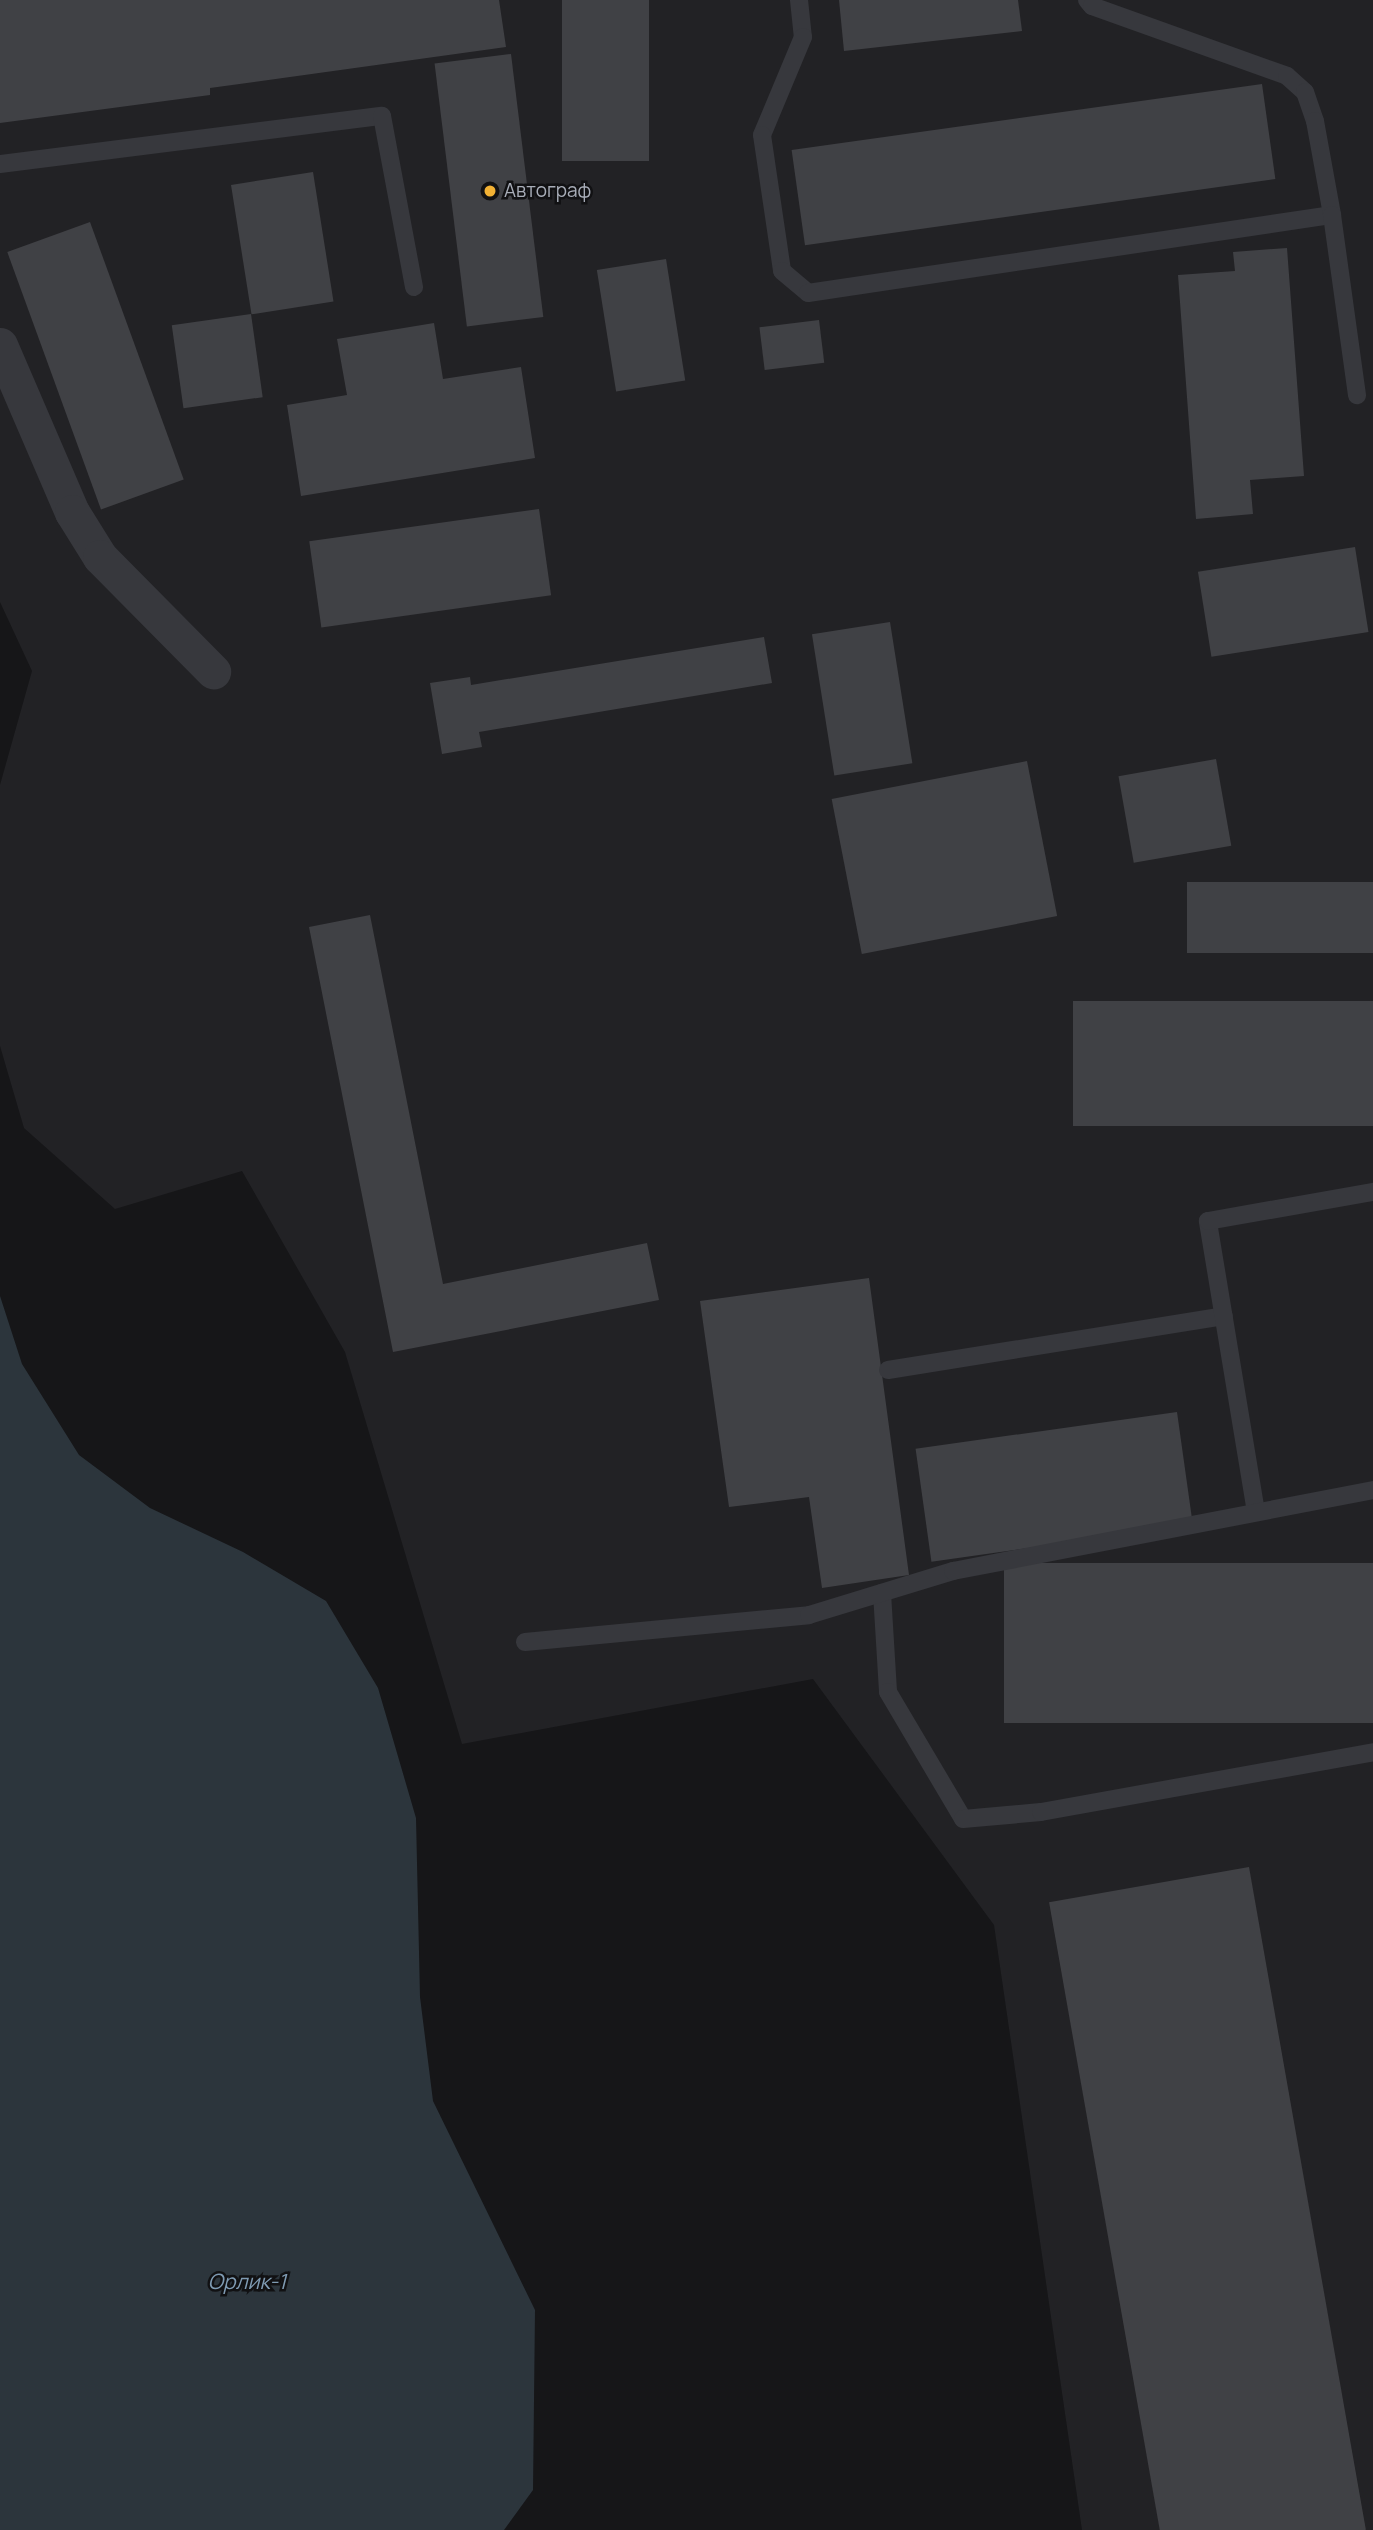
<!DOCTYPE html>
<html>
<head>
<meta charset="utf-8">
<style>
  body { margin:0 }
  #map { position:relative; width:1373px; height:2530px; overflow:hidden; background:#161618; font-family:Manrope,sans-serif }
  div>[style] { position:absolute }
  .built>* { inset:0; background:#222225 }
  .water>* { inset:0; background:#2c353c }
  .building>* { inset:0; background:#404145; transform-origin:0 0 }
  .service>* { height:18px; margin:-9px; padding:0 9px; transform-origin:9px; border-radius:9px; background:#37383d }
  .minor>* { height:35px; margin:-17.5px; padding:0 17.5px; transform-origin:17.5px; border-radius:17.5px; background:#37383d }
  .dots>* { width:19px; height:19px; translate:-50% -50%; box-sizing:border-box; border:4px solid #111113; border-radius:50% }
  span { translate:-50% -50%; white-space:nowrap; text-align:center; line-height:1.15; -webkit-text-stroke:5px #111113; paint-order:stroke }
  .poi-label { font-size:19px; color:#a8adb8 }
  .left { translate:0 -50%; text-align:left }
  .water-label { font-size:21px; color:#7f9bb3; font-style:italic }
</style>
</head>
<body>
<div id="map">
  <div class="built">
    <i style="clip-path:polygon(0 0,1373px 0,1373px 2530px,1082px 2530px,994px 1925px,813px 1679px,462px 1744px,345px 1352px,242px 1171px,115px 1209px,24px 1128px,0 1046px,0 785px,32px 671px,0 602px)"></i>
  </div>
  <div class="water">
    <i style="clip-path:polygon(0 1296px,22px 1364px,79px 1455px,150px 1508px,243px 1552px,326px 1601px,378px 1688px,416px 1818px,420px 1997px,433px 2101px,535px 2310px,533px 2490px,504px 2530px,0 2530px)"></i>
  </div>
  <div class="building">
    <i style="clip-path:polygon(0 0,499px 0,506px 47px,210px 88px,210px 95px,0 123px)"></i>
    <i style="left:562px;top:0;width:87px;height:161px"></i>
    <i style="clip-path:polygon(839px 0,1018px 0,1022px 31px,844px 51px)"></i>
    <i style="left:511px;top:54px;width:265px;height:77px;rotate:83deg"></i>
    <i style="left:1262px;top:84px;width:96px;height:475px;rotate:82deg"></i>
    <i style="left:313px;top:172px;width:131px;height:83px;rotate:81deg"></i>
    <i style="left:90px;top:222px;width:274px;height:88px;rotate:70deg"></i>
    <i style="clip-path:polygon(1287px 248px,1304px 476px,1250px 480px,1253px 514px,1196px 519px,1178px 275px,1235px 271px,1233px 252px)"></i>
    <i style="left:666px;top:259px;width:123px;height:70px;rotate:81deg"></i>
    <i style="left:251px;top:314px;width:84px;height:80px;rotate:82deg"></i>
    <i style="left:819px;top:320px;width:43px;height:60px;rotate:83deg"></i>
    <i style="clip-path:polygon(434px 323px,443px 379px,521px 367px,535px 458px,301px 496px,287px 405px,347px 395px,337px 339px)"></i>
    <i style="left:539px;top:509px;width:87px;height:232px;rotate:82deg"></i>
    <i style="left:1355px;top:547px;width:86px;height:159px;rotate:81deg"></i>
    <i style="left:890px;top:622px;width:143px;height:79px;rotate:81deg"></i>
    <i style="clip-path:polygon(764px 637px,772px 683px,479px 732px,482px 747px,442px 754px,430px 683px,470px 677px,471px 685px)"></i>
    <i style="left:1216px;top:759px;width:88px;height:99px;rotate:80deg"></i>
    <i style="left:1027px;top:761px;width:158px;height:199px;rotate:79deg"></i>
    <i style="left:1373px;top:882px;width:71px;height:186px;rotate:90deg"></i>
    <i style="clip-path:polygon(370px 915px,443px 1284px,647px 1243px,659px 1300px,393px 1352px,309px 927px)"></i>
    <i style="left:1373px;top:1001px;width:125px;height:300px;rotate:90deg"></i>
    <i style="clip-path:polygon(869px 1278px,909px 1575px,822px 1588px,809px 1497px,729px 1507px,700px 1301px)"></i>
    <i style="left:1177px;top:1412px;width:114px;height:264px;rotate:82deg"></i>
    <i style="left:1373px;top:1563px;width:160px;height:369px;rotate:90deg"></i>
    <i style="left:1249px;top:1867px;width:673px;height:203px;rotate:80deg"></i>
  </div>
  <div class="service">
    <i style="left:799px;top:0;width:37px;rotate:84deg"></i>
    <i style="left:803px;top:37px;width:106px;rotate:112.7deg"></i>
    <i style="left:762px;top:135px;width:137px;rotate:81.6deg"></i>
    <i style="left:782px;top:271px;width:34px;rotate:40deg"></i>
    <i style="left:808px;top:293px;width:530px;rotate:-8.47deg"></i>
    <i style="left:1087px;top:0;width:8px;rotate:50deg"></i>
    <i style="left:1092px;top:6px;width:207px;rotate:19.7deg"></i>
    <i style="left:1287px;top:76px;width:24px;rotate:42deg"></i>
    <i style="left:1305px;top:92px;width:31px;rotate:71deg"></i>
    <i style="left:1315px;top:121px;width:96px;rotate:79.7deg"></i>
    <i style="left:1332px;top:215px;width:182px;rotate:82.1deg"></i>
    <i style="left:0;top:164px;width:385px;rotate:-7.2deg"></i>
    <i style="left:382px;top:116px;width:174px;rotate:79.4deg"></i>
    <i style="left:888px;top:1370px;width:340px;rotate:-9.1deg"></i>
    <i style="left:1256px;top:1512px;width:295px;rotate:-99.4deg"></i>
    <i style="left:1208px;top:1221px;width:168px;rotate:-10deg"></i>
    <i style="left:882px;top:1593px;width:99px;rotate:86.5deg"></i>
    <i style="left:888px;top:1692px;width:147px;rotate:59.4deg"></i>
    <i style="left:963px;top:1819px;width:78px;rotate:-5.1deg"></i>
    <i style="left:1041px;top:1812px;width:337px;rotate:-10.2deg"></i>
    <i style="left:525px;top:1642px;width:285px;rotate:-5.4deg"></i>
    <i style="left:809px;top:1615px;width:151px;rotate:-17deg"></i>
    <i style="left:953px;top:1571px;width:428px;rotate:-10.9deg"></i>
  </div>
  <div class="minor">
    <i style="left:0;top:345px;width:182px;rotate:66.7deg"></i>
    <i style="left:72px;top:512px;width:53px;rotate:58.1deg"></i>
    <i style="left:100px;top:557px;width:161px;rotate:45.3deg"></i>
  </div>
  <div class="dots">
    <i style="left:490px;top:191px;background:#f2b134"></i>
  </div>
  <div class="poi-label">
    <span class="left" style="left:504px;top:191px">Автограф</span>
  </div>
  <div class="water-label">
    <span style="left:247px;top:2281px">Орлик-1</span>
  </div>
</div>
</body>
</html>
